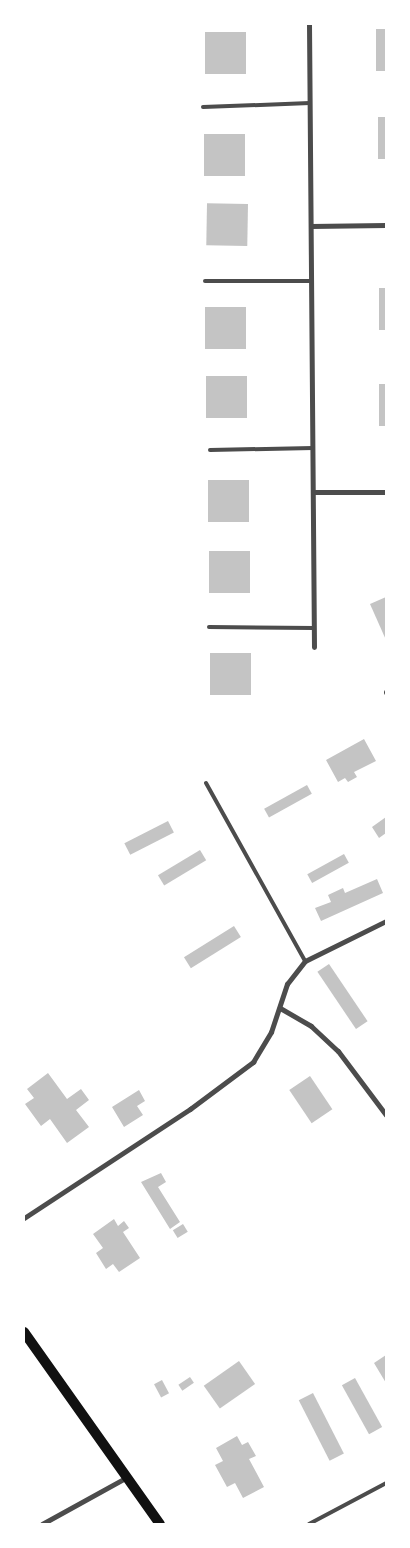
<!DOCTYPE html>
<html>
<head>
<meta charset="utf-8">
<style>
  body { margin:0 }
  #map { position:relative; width:410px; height:1548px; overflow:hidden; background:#fff; font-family:Rubik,sans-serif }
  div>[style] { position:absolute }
  .building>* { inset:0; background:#c4c4c4; transform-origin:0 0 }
  .service>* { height:4px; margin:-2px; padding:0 2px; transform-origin:2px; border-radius:2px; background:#4c4c4c }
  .minor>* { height:5px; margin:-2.5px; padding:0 2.5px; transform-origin:2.5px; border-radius:2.5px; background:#4c4c4c }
  .secondary>* { height:10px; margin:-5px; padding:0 5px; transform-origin:5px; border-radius:5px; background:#111 }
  span { translate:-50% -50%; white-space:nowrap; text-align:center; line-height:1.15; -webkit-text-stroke:4px #fff; paint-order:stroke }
  .frame { position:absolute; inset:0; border:25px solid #fff; pointer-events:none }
</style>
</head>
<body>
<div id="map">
  <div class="building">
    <i style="left:376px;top:29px;width:10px;height:42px"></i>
    <i style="left:205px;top:32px;width:41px;height:42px"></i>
    <i style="left:378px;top:117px;width:8px;height:42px"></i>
    <i style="left:204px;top:134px;width:41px;height:42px"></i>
    <i style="left:248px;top:204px;width:42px;height:41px;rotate:91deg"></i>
    <i style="left:379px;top:288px;width:7px;height:42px"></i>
    <i style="left:205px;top:307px;width:41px;height:42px"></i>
    <i style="left:206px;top:376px;width:41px;height:42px"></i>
    <i style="left:379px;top:384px;width:7px;height:42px"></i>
    <i style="left:208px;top:480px;width:41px;height:42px"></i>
    <i style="left:209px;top:551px;width:41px;height:42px"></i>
    <i style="clip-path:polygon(386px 597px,386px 640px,370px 604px)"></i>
    <i style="left:210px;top:653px;width:41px;height:42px"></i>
    <i style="clip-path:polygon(364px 739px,376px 761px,354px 772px,357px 777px,348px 782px,345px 778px,338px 782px,326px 760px)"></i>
    <i style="left:307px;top:785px;width:10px;height:49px;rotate:61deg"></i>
    <i style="clip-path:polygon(386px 817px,386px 833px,379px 838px,372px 827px)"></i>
    <i style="left:168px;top:821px;width:13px;height:49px;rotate:63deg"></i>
    <i style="left:200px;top:850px;width:12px;height:49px;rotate:59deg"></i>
    <i style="left:344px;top:854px;width:10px;height:42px;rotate:61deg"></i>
    <i style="clip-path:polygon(377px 879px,383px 893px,321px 921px,315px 908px,331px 902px,328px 895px,343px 888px,345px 893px)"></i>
    <i style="left:234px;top:926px;width:13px;height:59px;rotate:58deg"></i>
    <i style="left:329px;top:964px;width:69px;height:14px;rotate:56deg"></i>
    <i style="clip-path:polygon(48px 1073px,67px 1099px,81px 1089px,89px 1100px,76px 1110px,89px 1127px,67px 1143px,50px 1119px,41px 1126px,25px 1104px,34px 1098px,27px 1089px)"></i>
    <i style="left:310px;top:1076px;width:40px;height:25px;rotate:56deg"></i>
    <i style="clip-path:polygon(139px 1090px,145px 1101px,137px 1106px,143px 1115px,124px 1127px,112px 1107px)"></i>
    <i style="clip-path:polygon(161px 1173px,166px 1182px,158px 1187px,180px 1222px,170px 1229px,141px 1182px)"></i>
    <i style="clip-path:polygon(114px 1219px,118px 1226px,124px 1221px,129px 1228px,123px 1232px,140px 1258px,119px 1272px,113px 1264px,106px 1269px,96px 1253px,103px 1248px,93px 1234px)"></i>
    <i style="left:183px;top:1224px;width:9px;height:12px;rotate:58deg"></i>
    <i style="clip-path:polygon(386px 1355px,386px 1383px,374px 1363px)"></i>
    <i style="left:239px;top:1361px;width:28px;height:43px;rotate:55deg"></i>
    <i style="left:190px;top:1377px;width:7px;height:14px;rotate:56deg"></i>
    <i style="left:355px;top:1378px;width:56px;height:15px;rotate:61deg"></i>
    <i style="left:162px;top:1380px;width:15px;height:9px;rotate:62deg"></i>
    <i style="left:313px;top:1393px;width:68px;height:16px;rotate:63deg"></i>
    <i style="clip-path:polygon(237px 1436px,242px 1445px,248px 1442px,256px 1456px,249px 1459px,264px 1487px,243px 1498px,235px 1483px,227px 1487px,215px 1465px,223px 1461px,216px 1448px)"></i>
  </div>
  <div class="service">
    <i style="left:203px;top:107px;width:107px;rotate:-2.1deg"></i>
    <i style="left:205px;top:281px;width:106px"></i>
    <i style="left:210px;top:450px;width:103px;rotate:-1.1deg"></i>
    <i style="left:209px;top:627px;width:105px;rotate:0.5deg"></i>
    <i style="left:386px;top:692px;width:1px;rotate:90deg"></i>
    <i style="left:206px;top:783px;width:204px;rotate:60.9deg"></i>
    <i style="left:309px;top:1524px;width:87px;rotate:-28deg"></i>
  </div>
  <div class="minor">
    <i style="left:309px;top:24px;width:623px;rotate:89.54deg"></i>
    <i style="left:311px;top:226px;width:75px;rotate:-0.8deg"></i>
    <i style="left:313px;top:492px;width:73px"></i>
    <i style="left:280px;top:1008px;width:36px;rotate:30deg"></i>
    <i style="left:311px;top:1026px;width:37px;rotate:43deg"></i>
    <i style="left:338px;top:1051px;width:80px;rotate:53.1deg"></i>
    <i style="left:24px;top:1218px;width:199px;rotate:-33.3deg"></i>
    <i style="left:190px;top:1109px;width:79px;rotate:-36.7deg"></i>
    <i style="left:253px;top:1062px;width:35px;rotate:-59deg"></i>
    <i style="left:271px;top:1032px;width:51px;rotate:-71.6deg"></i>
    <i style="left:287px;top:984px;width:29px;rotate:-52deg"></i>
    <i style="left:305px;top:961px;width:90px;rotate:-26.3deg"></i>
    <i style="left:42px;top:1524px;width:97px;rotate:-28.9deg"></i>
  </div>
  <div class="secondary">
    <i style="left:24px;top:1332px;width:235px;rotate:54.7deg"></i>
  </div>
  <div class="frame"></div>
</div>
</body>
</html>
